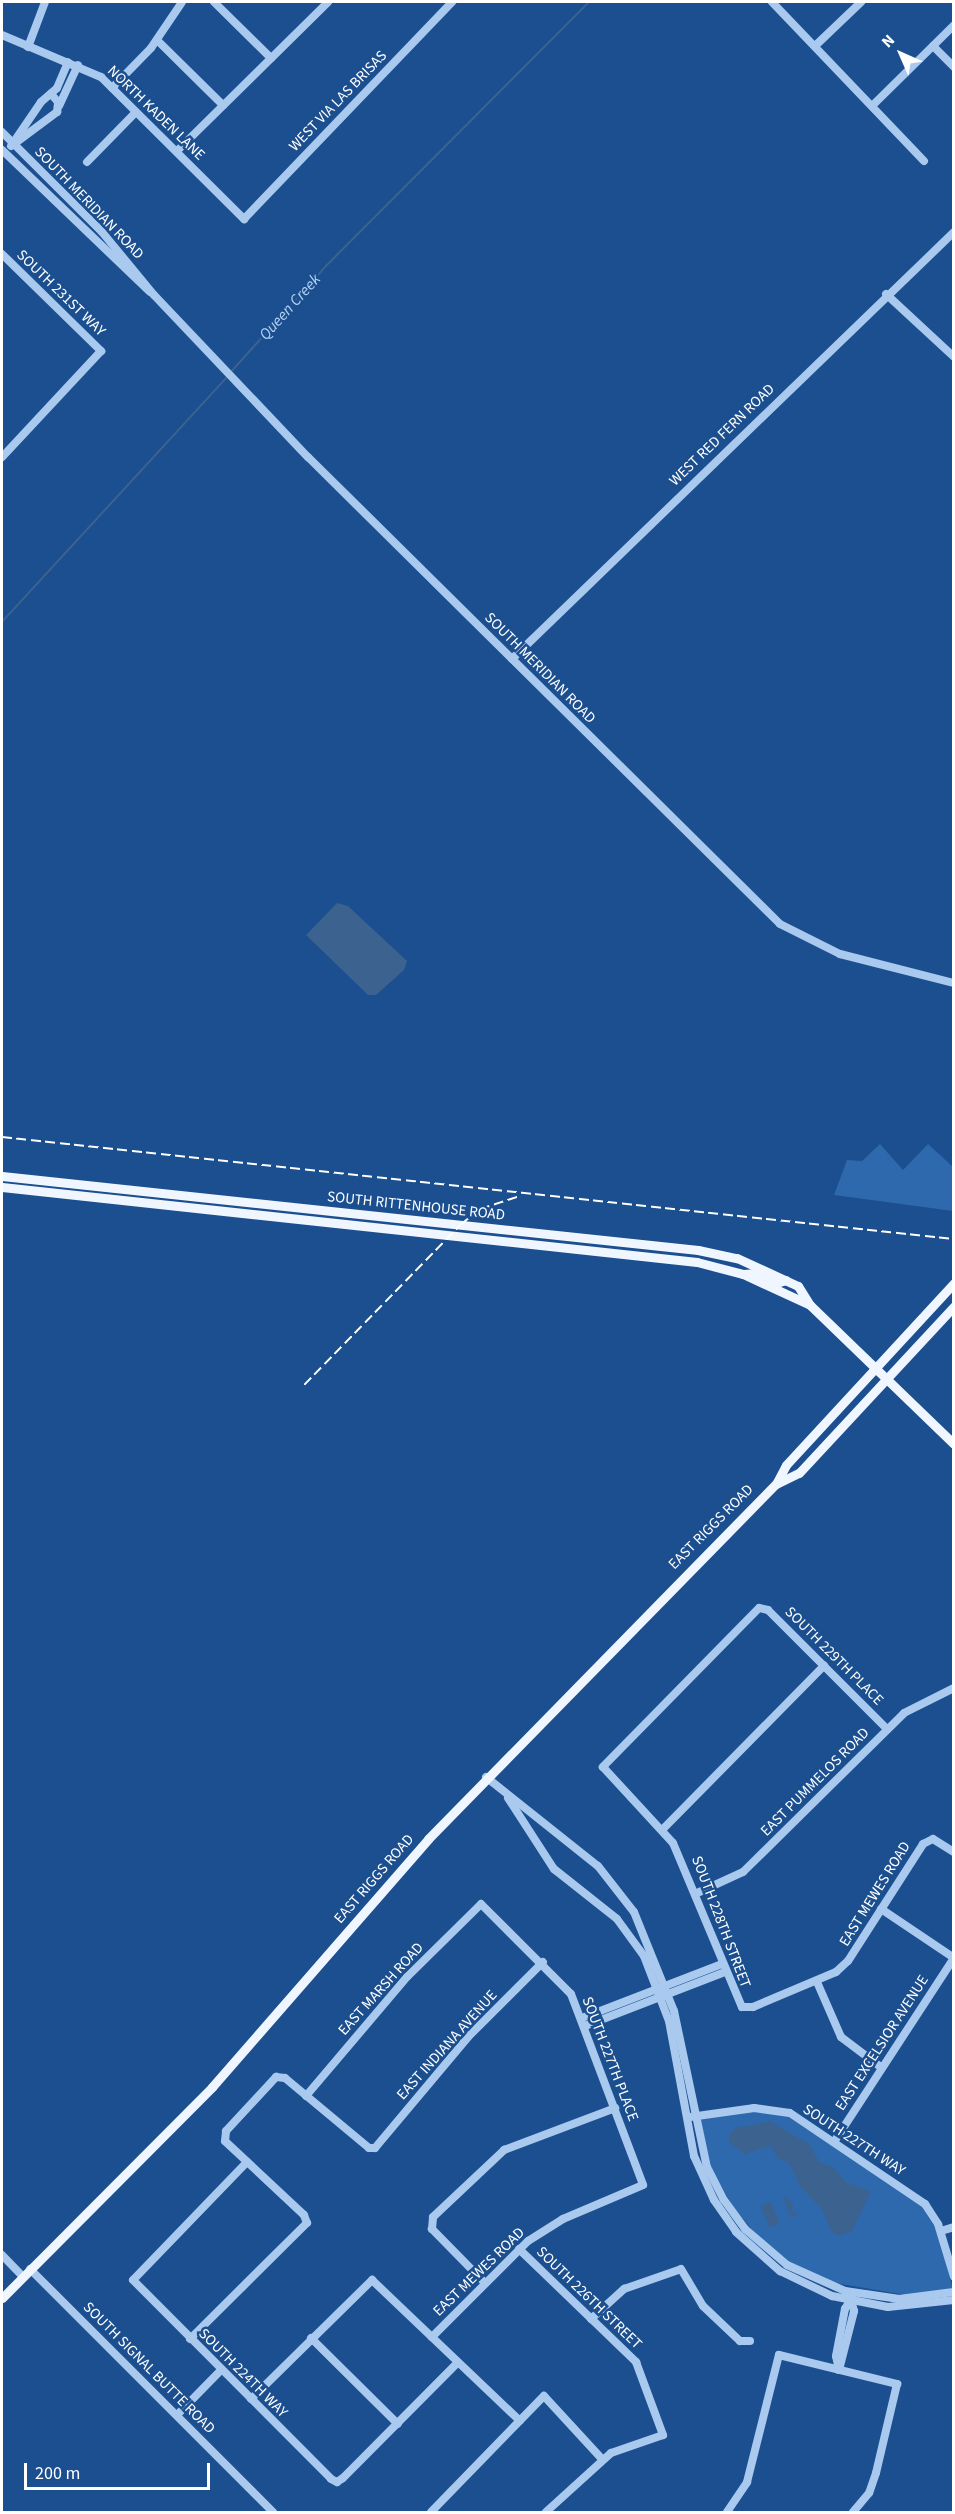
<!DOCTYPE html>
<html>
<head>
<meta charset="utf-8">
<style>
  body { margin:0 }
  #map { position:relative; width:955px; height:2514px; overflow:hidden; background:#1b4f8f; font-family:"Source Sans 3",sans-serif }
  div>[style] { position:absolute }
  .green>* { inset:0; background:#2e69ad }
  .water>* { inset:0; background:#3c6290; transform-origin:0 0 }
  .stream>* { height:1.5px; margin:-0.75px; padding:0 0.75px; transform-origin:0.75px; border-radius:0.75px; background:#3c6290 }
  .minor>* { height:8px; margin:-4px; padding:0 4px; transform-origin:4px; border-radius:4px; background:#a9c9ee }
  .major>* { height:9px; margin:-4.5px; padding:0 4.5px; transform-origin:4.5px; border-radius:4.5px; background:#f0f6ff }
  .rail>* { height:1.5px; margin-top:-0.75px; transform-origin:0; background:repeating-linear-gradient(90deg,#fff 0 10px,transparent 0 14.5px) }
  span { translate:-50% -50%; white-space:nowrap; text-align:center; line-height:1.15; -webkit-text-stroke:5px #1b4f8f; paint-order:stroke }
  .street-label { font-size:15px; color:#fff }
  .water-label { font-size:16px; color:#b5d3f5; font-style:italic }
  .frame { position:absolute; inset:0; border:3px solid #fff; pointer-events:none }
  .north { position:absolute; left:871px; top:24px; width:60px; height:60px; -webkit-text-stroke:4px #1b4f8f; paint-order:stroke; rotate:315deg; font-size:16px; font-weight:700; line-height:24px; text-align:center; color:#fff }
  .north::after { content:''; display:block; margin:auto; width:21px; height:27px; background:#fff; clip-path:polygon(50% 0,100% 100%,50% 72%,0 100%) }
  .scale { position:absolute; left:24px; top:2463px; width:186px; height:27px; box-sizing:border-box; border:3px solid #fff; border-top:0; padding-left:8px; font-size:18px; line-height:21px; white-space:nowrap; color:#fff; -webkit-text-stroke:4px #1b4f8f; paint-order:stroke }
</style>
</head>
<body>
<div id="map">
  <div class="green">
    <i style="clip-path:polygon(880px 1144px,903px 1170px,928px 1144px,953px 1167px,953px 1211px,834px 1195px,847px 1160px,862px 1161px)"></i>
    <i style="clip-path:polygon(757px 2110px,787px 2116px,919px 2202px,937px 2231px,953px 2289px,906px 2295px,829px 2282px,793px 2265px,757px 2236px,732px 2205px,712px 2170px,697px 2119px)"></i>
  </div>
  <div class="water">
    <i style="clip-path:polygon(337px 903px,348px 906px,407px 961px,404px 970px,376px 995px,368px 995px,306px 935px)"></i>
    <i style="clip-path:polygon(770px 2121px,809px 2144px,819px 2162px,833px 2167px,847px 2183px,871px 2191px,852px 2231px,840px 2236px,832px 2232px,821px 2208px,800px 2186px,789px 2163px,778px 2159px,771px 2146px,744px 2154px,729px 2142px,730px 2133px,736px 2128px)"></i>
    <i style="clip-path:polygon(783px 2196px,793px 2203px,792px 2211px,799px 2214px,791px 2218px)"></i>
    <i style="left:771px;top:2202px;width:23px;height:11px;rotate:67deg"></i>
  </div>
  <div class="stream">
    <i style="left:231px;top:372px;width:142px;rotate:-48.1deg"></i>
    <i style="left:326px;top:266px;width:373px;rotate:-45.1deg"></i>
    <i style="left:2px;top:622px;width:334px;rotate:-47.4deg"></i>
  </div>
  <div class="minor">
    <i style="left:214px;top:2px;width:80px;rotate:44.5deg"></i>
    <i style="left:772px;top:2px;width:220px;rotate:46.3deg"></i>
    <i style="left:2px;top:35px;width:108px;rotate:23deg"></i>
    <i style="left:101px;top:77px;width:202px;rotate:44.8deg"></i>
    <i style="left:244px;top:219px;width:301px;rotate:-46.2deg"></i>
    <i style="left:157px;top:40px;width:93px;rotate:44.6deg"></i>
    <i style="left:815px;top:46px;width:64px;rotate:-43.7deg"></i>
    <i style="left:933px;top:46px;width:30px;rotate:45deg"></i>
    <i style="left:28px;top:47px;width:48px;rotate:-69.3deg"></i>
    <i style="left:112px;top:88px;width:56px;rotate:-45.7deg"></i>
    <i style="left:151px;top:48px;width:55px;rotate:-56deg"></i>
    <i style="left:59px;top:106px;width:45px;rotate:-65.1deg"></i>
    <i style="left:872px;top:106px;width:115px;rotate:-44.6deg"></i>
    <i style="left:2px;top:132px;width:141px;rotate:45deg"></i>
    <i style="left:102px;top:232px;width:82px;rotate:50.5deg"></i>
    <i style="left:154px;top:295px;width:224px;rotate:46.5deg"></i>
    <i style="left:308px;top:457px;width:664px;rotate:44.69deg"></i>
    <i style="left:780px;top:924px;width:67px;rotate:26.6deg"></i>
    <i style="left:840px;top:954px;width:118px;rotate:14.3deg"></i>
    <i style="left:14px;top:144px;width:54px;rotate:-36.7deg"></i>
    <i style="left:57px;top:112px;width:10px;rotate:-84deg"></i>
    <i style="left:58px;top:102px;width:11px;rotate:-131deg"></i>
    <i style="left:11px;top:146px;width:53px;rotate:-55.7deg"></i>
    <i style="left:41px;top:102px;width:21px;rotate:-41deg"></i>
    <i style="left:57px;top:88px;width:28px;rotate:-67deg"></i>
    <i style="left:2px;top:150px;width:205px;rotate:43.8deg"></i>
    <i style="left:177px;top:151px;width:212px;rotate:-44.6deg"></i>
    <i style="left:87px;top:162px;width:70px;rotate:-45.6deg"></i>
    <i style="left:2px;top:254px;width:139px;rotate:44.4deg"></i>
    <i style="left:101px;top:351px;width:145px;rotate:133deg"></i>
    <i style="left:886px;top:294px;width:93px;rotate:42.8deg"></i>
    <i style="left:512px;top:659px;width:615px;rotate:-44.01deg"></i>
    <i style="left:887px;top:1729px;width:168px;rotate:-135deg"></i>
    <i style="left:768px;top:1610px;width:9px;rotate:-167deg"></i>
    <i style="left:759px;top:1608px;width:223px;rotate:134.5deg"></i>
    <i style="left:603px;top:1767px;width:103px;rotate:47.4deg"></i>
    <i style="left:673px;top:1843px;width:178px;rotate:67.2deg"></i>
    <i style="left:742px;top:2007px;width:11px"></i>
    <i style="left:753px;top:2007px;width:90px;rotate:-22.9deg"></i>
    <i style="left:836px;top:1972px;width:16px;rotate:-43deg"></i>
    <i style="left:848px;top:1961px;width:139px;rotate:-57.3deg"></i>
    <i style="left:923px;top:1844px;width:11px;rotate:-27deg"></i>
    <i style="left:933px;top:1839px;width:25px;rotate:32deg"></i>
    <i style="left:486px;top:1777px;width:143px;rotate:38.5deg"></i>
    <i style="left:598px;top:1866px;width:58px;rotate:52deg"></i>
    <i style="left:634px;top:1912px;width:107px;rotate:68deg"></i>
    <i style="left:674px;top:2011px;width:159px;rotate:78.1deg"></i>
    <i style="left:707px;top:2167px;width:37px;rotate:63deg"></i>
    <i style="left:724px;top:2200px;width:36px;rotate:54deg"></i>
    <i style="left:745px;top:2229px;width:55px;rotate:40.6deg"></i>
    <i style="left:787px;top:2265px;width:64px;rotate:24.1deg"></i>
    <i style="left:845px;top:2291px;width:55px;rotate:8.4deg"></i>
    <i style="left:899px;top:2299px;width:55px;rotate:-7.3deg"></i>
    <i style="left:508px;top:1798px;width:85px;rotate:57.1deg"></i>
    <i style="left:554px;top:1869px;width:80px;rotate:38.4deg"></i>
    <i style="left:617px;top:1919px;width:46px;rotate:53.9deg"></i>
    <i style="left:644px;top:1956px;width:70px;rotate:69deg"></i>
    <i style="left:669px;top:2021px;width:137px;rotate:79.5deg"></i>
    <i style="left:694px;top:2156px;width:48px;rotate:65.6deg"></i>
    <i style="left:714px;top:2200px;width:39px;rotate:55deg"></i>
    <i style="left:736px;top:2232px;width:59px;rotate:41.6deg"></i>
    <i style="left:780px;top:2271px;width:58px;rotate:25.7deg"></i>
    <i style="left:832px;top:2296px;width:57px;rotate:11.1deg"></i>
    <i style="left:888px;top:2307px;width:66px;rotate:-6.1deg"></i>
    <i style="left:662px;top:1830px;width:231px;rotate:-45.4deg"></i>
    <i style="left:695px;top:1894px;width:53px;rotate:-24.6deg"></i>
    <i style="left:743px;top:1872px;width:226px;rotate:-44.6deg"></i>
    <i style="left:904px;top:1713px;width:56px;rotate:-26.6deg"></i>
    <i style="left:817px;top:1982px;width:60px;rotate:66.4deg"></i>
    <i style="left:841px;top:2037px;width:51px;rotate:37.1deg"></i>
    <i style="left:582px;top:2018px;width:150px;rotate:-21.1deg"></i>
    <i style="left:585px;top:2026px;width:150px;rotate:-21.1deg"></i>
    <i style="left:306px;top:2096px;width:156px;rotate:-49.7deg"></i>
    <i style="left:407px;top:1977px;width:104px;rotate:-44.6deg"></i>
    <i style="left:481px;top:1904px;width:127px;rotate:45deg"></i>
    <i style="left:571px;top:1994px;width:204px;rotate:69.3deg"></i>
    <i style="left:643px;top:2185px;width:87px;rotate:157deg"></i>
    <i style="left:563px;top:2219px;width:41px;rotate:147.8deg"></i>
    <i style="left:528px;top:2241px;width:136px;rotate:135deg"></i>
    <i style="left:690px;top:2117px;width:65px;rotate:-8deg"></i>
    <i style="left:754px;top:2108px;width:36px;rotate:8deg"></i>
    <i style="left:790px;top:2113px;width:163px;rotate:34deg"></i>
    <i style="left:925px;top:2204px;width:24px;rotate:57deg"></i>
    <i style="left:938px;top:2224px;width:55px;rotate:73.2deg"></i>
    <i style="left:834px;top:2142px;width:220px;rotate:-56.9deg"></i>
    <i style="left:954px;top:1958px;width:88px;rotate:-146.1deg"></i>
    <i style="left:247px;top:2162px;width:164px;rotate:134deg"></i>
    <i style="left:133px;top:2280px;width:281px;rotate:45.1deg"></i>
    <i style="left:331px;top:2479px;width:7px;rotate:27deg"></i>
    <i style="left:337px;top:2482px;width:7px;rotate:-34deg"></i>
    <i style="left:343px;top:2478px;width:163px;rotate:-45.2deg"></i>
    <i style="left:941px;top:2231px;width:14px;rotate:-17deg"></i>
    <i style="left:519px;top:2249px;width:163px;rotate:44deg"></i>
    <i style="left:636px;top:2362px;width:78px;rotate:69.7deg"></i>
    <i style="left:663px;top:2435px;width:55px;rotate:160.9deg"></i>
    <i style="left:611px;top:2453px;width:88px;rotate:137.8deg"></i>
    <i style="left:2px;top:2255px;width:30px;rotate:46deg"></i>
    <i style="left:30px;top:2269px;width:344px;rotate:45deg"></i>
    <i style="left:485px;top:2283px;width:76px;rotate:-134.5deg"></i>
    <i style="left:432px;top:2229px;width:12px;rotate:-85deg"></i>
    <i style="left:433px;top:2217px;width:98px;rotate:-43.3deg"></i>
    <i style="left:504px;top:2150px;width:119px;rotate:-20.7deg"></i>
    <i style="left:591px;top:2319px;width:45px;rotate:-42.3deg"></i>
    <i style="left:624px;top:2289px;width:60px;rotate:-19.3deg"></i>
    <i style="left:681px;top:2269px;width:43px;rotate:59.3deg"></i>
    <i style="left:703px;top:2306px;width:51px;rotate:43.4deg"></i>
    <i style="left:740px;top:2341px;width:10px"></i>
    <i style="left:311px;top:2338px;width:122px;rotate:44.7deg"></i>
    <i style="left:190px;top:2339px;width:165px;rotate:-44.8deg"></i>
    <i style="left:307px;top:2223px;width:9px;rotate:-111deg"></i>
    <i style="left:304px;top:2215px;width:108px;rotate:-136.9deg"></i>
    <i style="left:225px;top:2141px;width:10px;rotate:-84deg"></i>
    <i style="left:226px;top:2131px;width:74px;rotate:-47.2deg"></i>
    <i style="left:276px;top:2077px;width:9px;rotate:6deg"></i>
    <i style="left:285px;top:2078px;width:109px;rotate:39.8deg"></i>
    <i style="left:369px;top:2148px;width:6px"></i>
    <i style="left:375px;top:2148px;width:145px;rotate:-50deg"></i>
    <i style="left:468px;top:2037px;width:106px;rotate:-45deg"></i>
    <i style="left:839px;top:2370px;width:14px;rotate:-102deg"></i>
    <i style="left:836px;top:2356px;width:48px;rotate:-79.2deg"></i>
    <i style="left:845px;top:2309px;width:14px;rotate:-60deg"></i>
    <i style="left:839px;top:2370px;width:61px;rotate:-75.7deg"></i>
    <i style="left:854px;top:2311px;width:11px;rotate:-105deg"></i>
    <i style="left:251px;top:2399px;width:170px;rotate:-44.5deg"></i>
    <i style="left:372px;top:2280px;width:204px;rotate:43.6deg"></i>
    <i style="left:177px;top:2415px;width:63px;rotate:-45.6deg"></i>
    <i style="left:431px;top:2512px;width:162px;rotate:-45.8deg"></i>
    <i style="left:544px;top:2396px;width:86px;rotate:47.4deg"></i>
    <i style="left:727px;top:2512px;width:36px;rotate:-56deg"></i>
    <i style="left:747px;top:2482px;width:131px;rotate:-75.9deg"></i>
    <i style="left:779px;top:2355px;width:122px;rotate:13.8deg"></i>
    <i style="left:897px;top:2384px;width:91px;rotate:103.3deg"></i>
    <i style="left:876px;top:2473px;width:21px;rotate:109deg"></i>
    <i style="left:869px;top:2493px;width:25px;rotate:130deg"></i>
  </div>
  <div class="major">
    <i style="left:2px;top:1176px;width:700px;rotate:6.07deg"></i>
    <i style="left:698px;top:1250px;width:40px;rotate:12deg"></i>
    <i style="left:737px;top:1258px;width:67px;rotate:24.7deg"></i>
    <i style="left:798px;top:1286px;width:22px;rotate:58deg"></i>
    <i style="left:810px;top:1305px;width:200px;rotate:44deg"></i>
    <i style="left:2px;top:1187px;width:699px;rotate:6.16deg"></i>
    <i style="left:697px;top:1262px;width:48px;rotate:14.6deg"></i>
    <i style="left:743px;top:1274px;width:74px;rotate:24.8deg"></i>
    <i style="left:743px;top:1274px;width:14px;rotate:-4deg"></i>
    <i style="left:757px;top:1273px;width:21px;rotate:28deg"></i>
    <i style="left:776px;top:1283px;width:10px;rotate:-17deg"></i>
    <i style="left:776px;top:1484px;width:25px;rotate:-26deg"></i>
    <i style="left:799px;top:1473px;width:228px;rotate:-47.1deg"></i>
    <i style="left:2px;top:2298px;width:298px;rotate:-45.1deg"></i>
    <i style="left:212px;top:2087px;width:329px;rotate:-48.9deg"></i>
    <i style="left:428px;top:1839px;width:497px;rotate:-45.6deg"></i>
    <i style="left:776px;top:1484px;width:21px;rotate:-62deg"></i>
    <i style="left:786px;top:1465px;width:248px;rotate:-47.3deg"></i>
  </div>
  <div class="rail">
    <i style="left:2px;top:1137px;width:957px;rotate:6.12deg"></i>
    <i style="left:304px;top:1385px;width:223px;rotate:-45.7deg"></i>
    <i style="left:460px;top:1225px;width:26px;rotate:-39deg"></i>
    <i style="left:480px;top:1209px;width:40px;rotate:-18deg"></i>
  </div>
  <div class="street-label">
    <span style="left:338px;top:101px;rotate:-46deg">WEST VIA LAS BRISAS</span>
    <span style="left:156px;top:113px;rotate:44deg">NORTH KADEN LANE</span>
    <span style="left:89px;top:203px;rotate:46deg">SOUTH MERIDIAN ROAD</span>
    <span style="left:61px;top:293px;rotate:44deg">SOUTH 231ST WAY</span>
    <span style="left:722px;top:435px;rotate:-44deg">WEST RED FERN ROAD</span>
    <span style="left:540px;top:668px;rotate:45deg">SOUTH MERIDIAN ROAD</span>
    <span style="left:416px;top:1206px;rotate:6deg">SOUTH RITTENHOUSE ROAD</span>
    <span style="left:711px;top:1527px;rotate:-45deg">EAST RIGGS ROAD</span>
    <span style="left:834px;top:1656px;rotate:45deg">SOUTH 229TH PLACE</span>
    <span style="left:815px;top:1782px;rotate:-45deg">EAST PUMMELOS ROAD</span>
    <span style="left:374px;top:1879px;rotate:-49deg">EAST RIGGS ROAD</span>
    <span style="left:875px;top:1894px;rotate:-58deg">EAST MEWES ROAD</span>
    <span style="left:721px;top:1922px;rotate:69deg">SOUTH 228TH STREET</span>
    <span style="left:381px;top:1989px;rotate:-48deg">EAST MARSH ROAD</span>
    <span style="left:882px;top:2043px;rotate:-57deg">EAST EXCELSIOR AVENUE</span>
    <span style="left:447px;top:2045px;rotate:-48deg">EAST INDIANA AVENUE</span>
    <span style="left:610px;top:2059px;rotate:69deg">SOUTH 227TH PLACE</span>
    <span style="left:854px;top:2140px;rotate:33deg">SOUTH 227TH WAY</span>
    <span style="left:479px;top:2272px;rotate:-44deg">EAST MEWES ROAD</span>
    <span style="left:589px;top:2298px;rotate:44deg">SOUTH 226TH STREET</span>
    <span style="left:149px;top:2368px;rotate:45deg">SOUTH SIGNAL BUTTE ROAD</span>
    <span style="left:243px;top:2373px;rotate:45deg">SOUTH 224TH WAY</span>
  </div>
  <div class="water-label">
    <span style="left:290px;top:307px;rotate:-48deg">Queen Creek</span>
  </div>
  <div class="frame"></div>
  <div class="north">N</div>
  <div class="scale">200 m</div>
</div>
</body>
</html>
